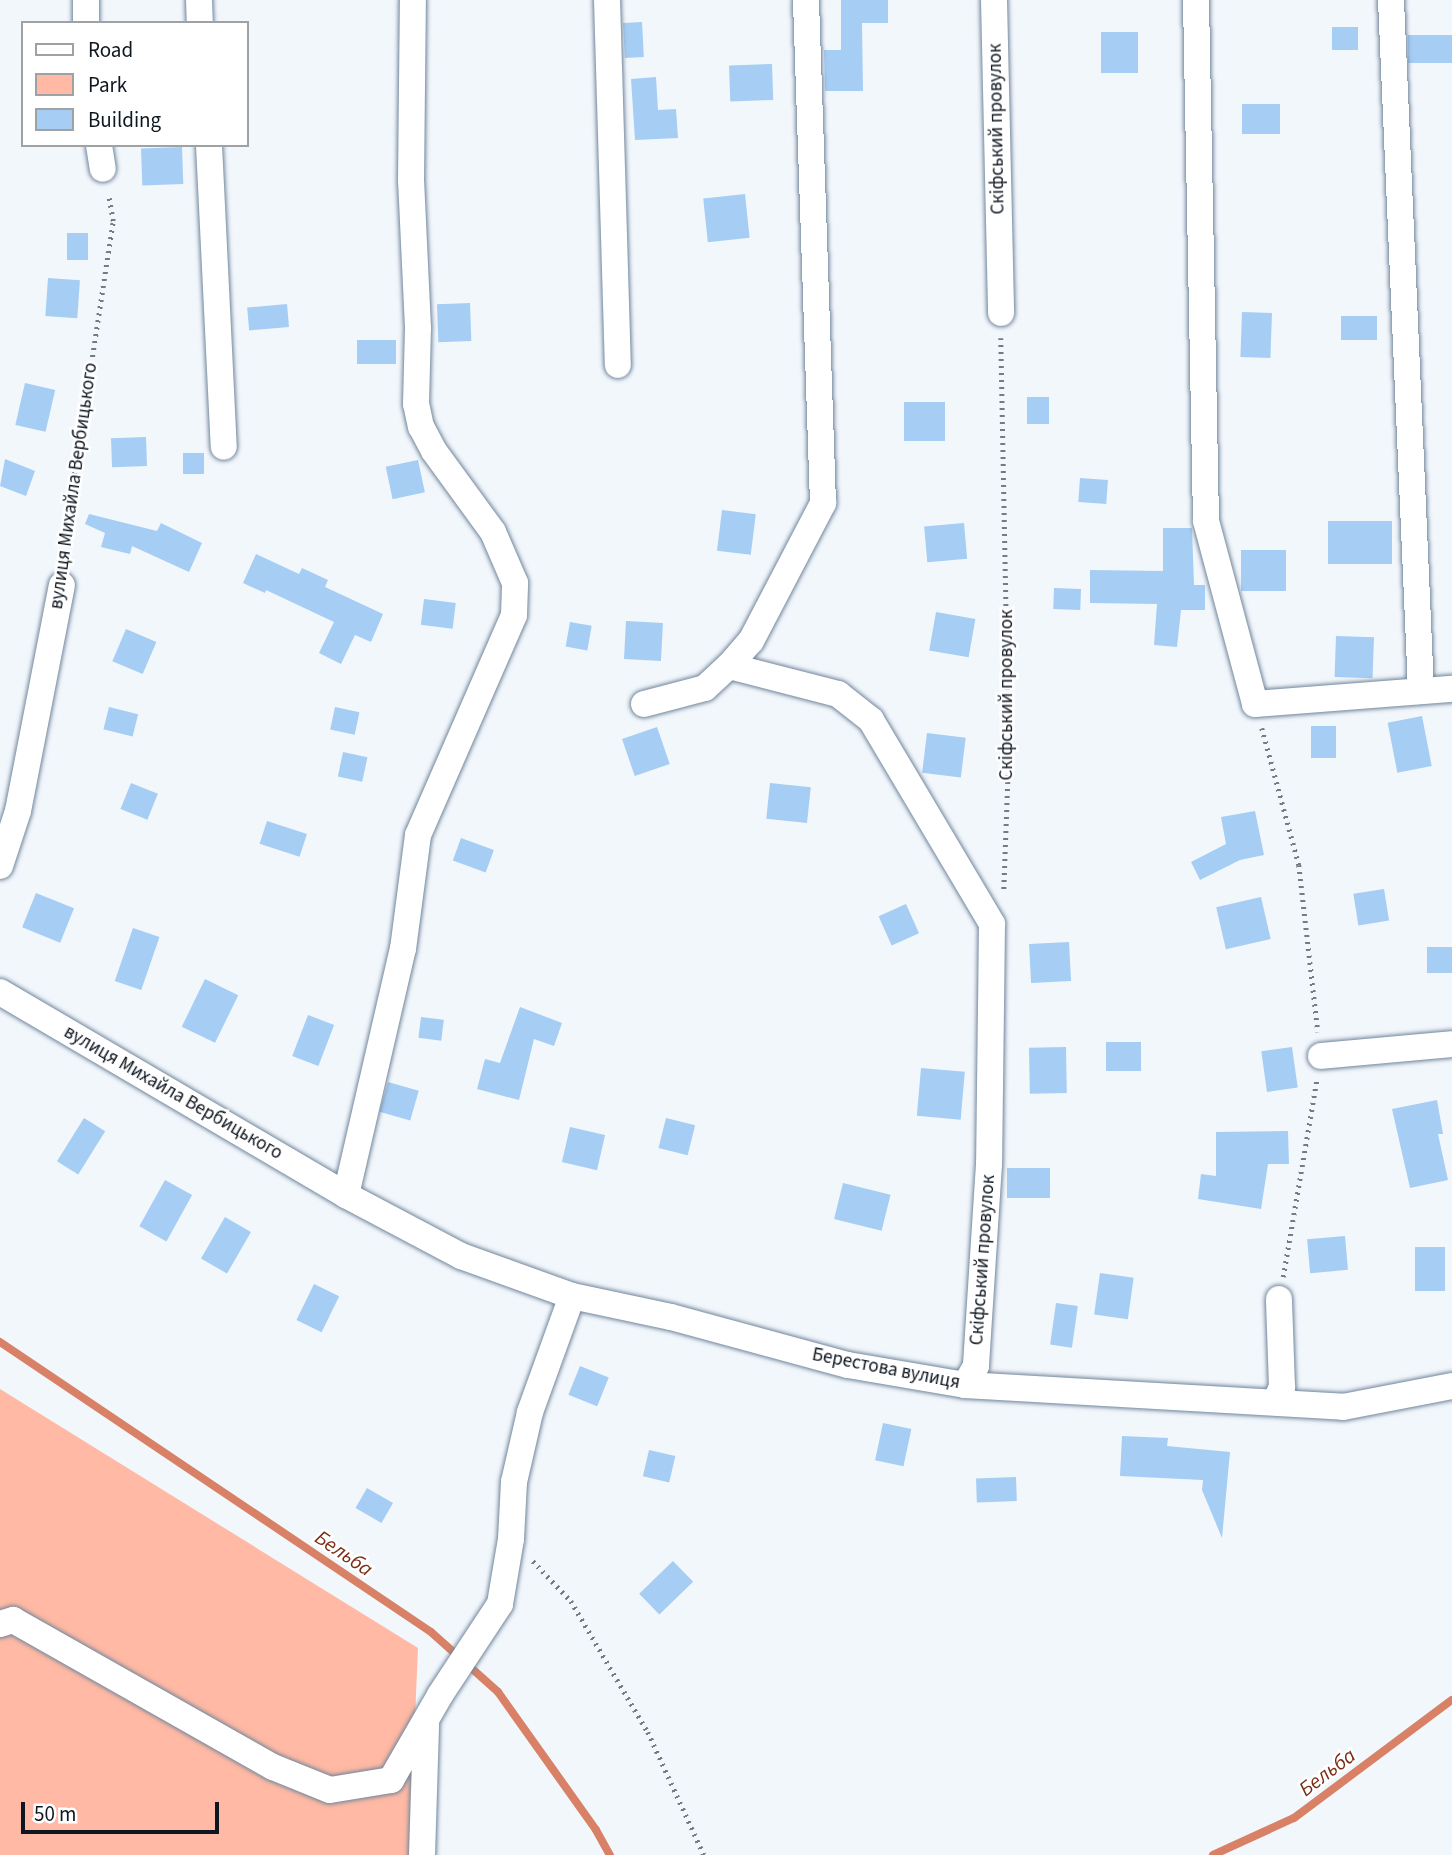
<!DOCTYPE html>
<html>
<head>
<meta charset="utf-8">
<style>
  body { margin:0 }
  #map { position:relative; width:1452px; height:1855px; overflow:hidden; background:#f2f7fc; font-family:"Source Sans 3",sans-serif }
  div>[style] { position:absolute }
  .green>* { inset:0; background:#ffb9a4 }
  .stream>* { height:8px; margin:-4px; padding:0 4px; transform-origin:4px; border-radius:4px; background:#d98167 }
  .building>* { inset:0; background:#a6cdf4; transform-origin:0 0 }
  .path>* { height:4.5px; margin-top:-2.25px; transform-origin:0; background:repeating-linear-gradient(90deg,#757b83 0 2px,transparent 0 7px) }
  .roads { filter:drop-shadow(0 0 2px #71869c) drop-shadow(0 0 2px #71869c) }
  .minor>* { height:26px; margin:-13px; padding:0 13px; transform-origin:13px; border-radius:13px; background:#fff }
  span { translate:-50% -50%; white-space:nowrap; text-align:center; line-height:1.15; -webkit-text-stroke:5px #fff; paint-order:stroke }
  .street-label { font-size:19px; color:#0e161f }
  .water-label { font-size:21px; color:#7b2c13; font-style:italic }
  .legend { position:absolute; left:21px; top:21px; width:228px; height:126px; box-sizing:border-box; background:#fff; border:2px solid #9fa2a5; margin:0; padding:9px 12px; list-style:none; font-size:21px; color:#0e161f }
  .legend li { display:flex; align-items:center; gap:14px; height:35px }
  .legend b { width:35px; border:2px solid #9fa2a5 }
  .scale { position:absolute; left:21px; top:1802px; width:198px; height:32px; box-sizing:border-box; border:4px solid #0e161f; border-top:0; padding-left:9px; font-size:21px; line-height:24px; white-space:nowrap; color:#0e161f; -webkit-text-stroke:5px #fff; paint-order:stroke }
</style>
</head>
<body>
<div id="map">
  <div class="green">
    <i style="clip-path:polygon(0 1389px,418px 1648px,409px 1855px,0 1855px)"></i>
  </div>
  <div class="stream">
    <i style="left:0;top:1342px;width:519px;rotate:33.93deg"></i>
    <i style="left:431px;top:1632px;width:90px;rotate:41.8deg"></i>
    <i style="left:498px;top:1692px;width:169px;rotate:54.6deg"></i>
    <i style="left:596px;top:1830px;width:29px;rotate:61deg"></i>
    <i style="left:1213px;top:1855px;width:89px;rotate:-24.6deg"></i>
    <i style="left:1294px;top:1818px;width:197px;rotate:-36.8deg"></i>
  </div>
  <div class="building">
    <i style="clip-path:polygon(841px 0,888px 0,888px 23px,862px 23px,863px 91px,825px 91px,824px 50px,841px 50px)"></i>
    <i style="left:642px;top:22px;width:35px;height:19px;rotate:87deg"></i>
    <i style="left:1332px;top:27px;width:26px;height:23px"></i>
    <i style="left:1101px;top:32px;width:37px;height:41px"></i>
    <i style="left:1408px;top:35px;width:44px;height:28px"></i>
    <i style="left:772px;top:64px;width:36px;height:43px;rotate:88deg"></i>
    <i style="clip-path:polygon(656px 77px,658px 110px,676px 109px,678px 138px,635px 140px,631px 79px)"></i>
    <i style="left:1242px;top:104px;width:38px;height:30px"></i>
    <i style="left:182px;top:147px;width:37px;height:41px;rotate:88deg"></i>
    <i style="left:745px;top:194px;width:44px;height:42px;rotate:84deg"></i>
    <i style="left:67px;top:233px;width:21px;height:27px"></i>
    <i style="left:48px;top:278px;width:32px;height:38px;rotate:4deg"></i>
    <i style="left:470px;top:303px;width:38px;height:33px;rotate:88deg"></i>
    <i style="left:287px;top:304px;width:23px;height:40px;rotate:85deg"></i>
    <i style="left:1242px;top:312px;width:30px;height:45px;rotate:2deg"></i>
    <i style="left:1341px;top:316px;width:36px;height:24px"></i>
    <i style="left:396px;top:340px;width:24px;height:39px;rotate:90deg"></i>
    <i style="left:25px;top:383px;width:31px;height:43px;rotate:13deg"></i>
    <i style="left:1027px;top:397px;width:22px;height:27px"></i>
    <i style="left:904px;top:402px;width:41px;height:39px"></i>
    <i style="left:146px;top:437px;width:29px;height:35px;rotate:88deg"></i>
    <i style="left:183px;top:453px;width:21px;height:21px"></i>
    <i style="clip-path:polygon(5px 459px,35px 471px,26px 496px,0 486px)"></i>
    <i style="left:418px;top:460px;width:33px;height:33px;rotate:78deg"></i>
    <i style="left:1080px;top:478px;width:28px;height:24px;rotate:4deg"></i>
    <i style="left:722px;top:510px;width:34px;height:41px;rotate:7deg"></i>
    <i style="clip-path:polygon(89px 514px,157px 531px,161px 523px,202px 543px,189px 572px,132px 546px,130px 554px,101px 547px,105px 533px,85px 524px)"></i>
    <i style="left:1328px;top:521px;width:64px;height:43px"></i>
    <i style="left:964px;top:523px;width:36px;height:40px;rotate:85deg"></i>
    <i style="clip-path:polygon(1163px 528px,1192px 528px,1194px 585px,1205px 585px,1205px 610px,1181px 610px,1177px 647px,1154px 645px,1157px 604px,1090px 603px,1090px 570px,1163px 571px)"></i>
    <i style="left:1241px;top:550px;width:45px;height:41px"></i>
    <i style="clip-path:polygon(256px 554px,299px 574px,302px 568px,328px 580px,325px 587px,383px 614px,371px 642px,355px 635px,341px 664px,319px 653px,334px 622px,266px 590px,265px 593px,243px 583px)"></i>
    <i style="left:1054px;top:588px;width:27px;height:21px;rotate:2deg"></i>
    <i style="left:424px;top:599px;width:32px;height:26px;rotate:7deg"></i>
    <i style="left:936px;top:612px;width:40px;height:39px;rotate:10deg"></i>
    <i style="left:626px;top:621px;width:37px;height:38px;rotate:3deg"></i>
    <i style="left:570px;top:622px;width:22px;height:25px;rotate:10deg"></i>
    <i style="left:126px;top:629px;width:33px;height:35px;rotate:23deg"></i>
    <i style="left:1336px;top:636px;width:38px;height:41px;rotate:2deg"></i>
    <i style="left:109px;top:707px;width:30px;height:23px;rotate:14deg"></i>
    <i style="left:335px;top:707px;width:25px;height:23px;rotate:12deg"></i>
    <i style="left:1422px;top:716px;width:51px;height:35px;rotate:79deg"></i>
    <i style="left:1311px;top:726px;width:25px;height:32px"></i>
    <i style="left:657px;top:727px;width:39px;height:37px;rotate:71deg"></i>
    <i style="left:927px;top:733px;width:39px;height:40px;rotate:7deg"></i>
    <i style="left:343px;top:752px;width:25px;height:25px;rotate:12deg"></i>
    <i style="left:131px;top:783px;width:29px;height:28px;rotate:22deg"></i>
    <i style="left:770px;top:783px;width:41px;height:36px;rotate:6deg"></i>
    <i style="clip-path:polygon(1255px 811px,1264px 855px,1240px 860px,1200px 880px,1191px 862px,1226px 844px,1221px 817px)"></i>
    <i style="left:267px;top:821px;width:42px;height:24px;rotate:18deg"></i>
    <i style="left:461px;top:838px;width:35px;height:24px;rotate:20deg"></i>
    <i style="left:1384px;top:889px;width:32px;height:31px;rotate:81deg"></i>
    <i style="left:36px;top:893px;width:41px;height:37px;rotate:22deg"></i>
    <i style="left:1261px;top:897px;width:43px;height:46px;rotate:77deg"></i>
    <i style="left:906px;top:904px;width:32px;height:30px;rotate:66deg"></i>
    <i style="left:133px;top:928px;width:28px;height:56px;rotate:19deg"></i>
    <i style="left:1069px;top:942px;width:39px;height:40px;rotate:87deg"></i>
    <i style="left:1452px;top:947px;width:26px;height:25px;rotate:90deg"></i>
    <i style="left:205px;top:979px;width:37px;height:53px;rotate:26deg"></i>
    <i style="clip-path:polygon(520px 1007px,562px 1023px,554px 1046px,534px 1039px,519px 1100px,477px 1089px,485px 1059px,500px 1063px)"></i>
    <i style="left:308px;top:1015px;width:28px;height:44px;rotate:21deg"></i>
    <i style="left:421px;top:1017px;width:23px;height:21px;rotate:7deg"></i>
    <i style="left:1141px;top:1042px;width:29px;height:35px;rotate:90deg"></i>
    <i style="left:1066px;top:1047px;width:46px;height:37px;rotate:89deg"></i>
    <i style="left:1292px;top:1047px;width:41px;height:31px;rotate:82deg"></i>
    <i style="left:921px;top:1068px;width:44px;height:48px;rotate:5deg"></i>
    <i style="left:388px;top:1082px;width:32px;height:31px;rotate:16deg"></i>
    <i style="clip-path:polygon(1437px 1100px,1443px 1134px,1438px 1134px,1448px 1180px,1410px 1188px,1392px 1109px)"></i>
    <i style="left:84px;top:1118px;width:25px;height:51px;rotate:32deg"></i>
    <i style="left:666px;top:1118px;width:30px;height:31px;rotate:14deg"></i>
    <i style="left:570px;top:1127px;width:36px;height:36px;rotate:13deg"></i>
    <i style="clip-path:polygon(1288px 1131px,1289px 1164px,1268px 1164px,1261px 1209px,1198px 1199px,1201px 1174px,1216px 1176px,1216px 1132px)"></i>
    <i style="left:1007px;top:1168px;width:43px;height:30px"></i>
    <i style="left:165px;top:1180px;width:31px;height:53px;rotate:29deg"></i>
    <i style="left:843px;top:1183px;width:49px;height:37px;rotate:14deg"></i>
    <i style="left:225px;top:1217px;width:30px;height:48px;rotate:30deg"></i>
    <i style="left:1345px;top:1236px;width:34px;height:38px;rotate:85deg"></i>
    <i style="left:1415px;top:1247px;width:30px;height:44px"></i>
    <i style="left:1100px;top:1273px;width:34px;height:42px;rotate:8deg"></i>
    <i style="left:314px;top:1284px;width:28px;height:40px;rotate:26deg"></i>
    <i style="left:1056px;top:1303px;width:22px;height:42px;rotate:8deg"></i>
    <i style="left:580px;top:1366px;width:31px;height:31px;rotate:22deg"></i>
    <i style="left:883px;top:1423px;width:29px;height:38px;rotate:12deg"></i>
    <i style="clip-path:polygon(1122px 1436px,1168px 1438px,1167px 1446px,1230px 1452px,1222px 1538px,1202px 1490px,1203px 1480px,1120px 1476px)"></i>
    <i style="left:649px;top:1450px;width:27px;height:27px;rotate:13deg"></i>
    <i style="left:1016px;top:1477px;width:24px;height:40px;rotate:88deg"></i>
    <i style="left:367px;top:1488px;width:30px;height:23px;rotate:30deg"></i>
    <i style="left:673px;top:1561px;width:29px;height:47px;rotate:46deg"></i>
  </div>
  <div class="path">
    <i style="left:1001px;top:338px;width:416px;rotate:88.9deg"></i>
    <i style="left:1009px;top:754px;width:138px;rotate:92.1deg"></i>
    <i style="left:65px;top:559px;width:57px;rotate:-85deg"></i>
    <i style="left:70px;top:502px;width:284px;rotate:-81.3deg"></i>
    <i style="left:113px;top:221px;width:27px;rotate:-100deg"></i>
    <i style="left:1262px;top:728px;width:142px;rotate:74.9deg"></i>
    <i style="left:1299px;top:865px;width:168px;rotate:83.5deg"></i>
    <i style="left:1283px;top:1277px;width:202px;rotate:-80.3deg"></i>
    <i style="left:533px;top:1561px;width:55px;rotate:46.5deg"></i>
    <i style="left:571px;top:1601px;width:152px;rotate:59.6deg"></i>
    <i style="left:648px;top:1732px;width:135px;rotate:65.5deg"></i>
  </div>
  <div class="roads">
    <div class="minor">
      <i style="left:199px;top:0;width:23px;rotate:88deg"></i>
      <i style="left:607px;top:0;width:365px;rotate:88.3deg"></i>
      <i style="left:994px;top:0;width:313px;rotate:88.7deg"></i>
      <i style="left:1196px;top:0;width:521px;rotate:88.9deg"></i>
      <i style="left:1206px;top:521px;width:189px;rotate:75deg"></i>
      <i style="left:1255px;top:704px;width:198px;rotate:-4.4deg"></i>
      <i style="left:1391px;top:0;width:692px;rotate:87.51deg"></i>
      <i style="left:86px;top:23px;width:23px;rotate:-90deg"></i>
      <i style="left:99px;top:145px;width:24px;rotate:81deg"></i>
      <i style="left:209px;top:145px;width:302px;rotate:87.2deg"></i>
      <i style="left:729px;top:666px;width:113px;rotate:14.4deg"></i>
      <i style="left:838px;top:694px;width:42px;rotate:38.2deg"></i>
      <i style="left:871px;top:720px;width:237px;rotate:59.3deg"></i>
      <i style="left:992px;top:924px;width:240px;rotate:90.7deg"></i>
      <i style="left:989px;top:1164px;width:202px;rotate:93.7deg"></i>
      <i style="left:976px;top:1366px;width:22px;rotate:120deg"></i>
      <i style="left:644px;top:704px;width:63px;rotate:-14.7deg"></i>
      <i style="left:705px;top:688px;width:33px;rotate:-43deg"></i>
      <i style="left:729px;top:666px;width:33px;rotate:-49deg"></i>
      <i style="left:751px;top:641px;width:156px;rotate:-62.4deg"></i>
      <i style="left:823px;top:503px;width:503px;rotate:-91.94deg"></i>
      <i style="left:0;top:866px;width:58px;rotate:-71.9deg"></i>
      <i style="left:18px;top:811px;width:230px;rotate:-79deg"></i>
      <i style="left:0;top:992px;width:401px;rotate:30.4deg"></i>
      <i style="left:346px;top:1195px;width:130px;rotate:27.9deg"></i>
      <i style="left:461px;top:1256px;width:118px;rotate:19.8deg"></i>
      <i style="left:572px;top:1296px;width:101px;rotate:12deg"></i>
      <i style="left:671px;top:1317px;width:183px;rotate:15.2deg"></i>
      <i style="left:848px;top:1365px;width:119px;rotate:9.7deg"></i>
      <i style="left:965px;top:1385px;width:379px;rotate:3.3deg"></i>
      <i style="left:1343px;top:1407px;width:111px;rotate:-10.9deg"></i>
      <i style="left:1321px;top:1056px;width:132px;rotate:-5.2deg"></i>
      <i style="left:346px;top:1195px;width:253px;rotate:-77deg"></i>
      <i style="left:403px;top:949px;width:115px;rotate:-82.5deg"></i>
      <i style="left:418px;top:835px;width:240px;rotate:-66.4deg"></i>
      <i style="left:514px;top:615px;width:32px;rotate:-88deg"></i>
      <i style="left:515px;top:583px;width:56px;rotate:-113.3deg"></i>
      <i style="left:493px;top:532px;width:100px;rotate:-126.1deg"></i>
      <i style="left:434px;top:451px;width:27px;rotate:-118deg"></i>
      <i style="left:421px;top:427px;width:24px;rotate:-102deg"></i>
      <i style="left:416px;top:404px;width:76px;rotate:-88.5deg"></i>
      <i style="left:418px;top:328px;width:147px;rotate:-92.7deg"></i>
      <i style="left:411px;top:181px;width:181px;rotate:-89.4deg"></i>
      <i style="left:1275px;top:1402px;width:17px;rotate:-65deg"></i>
      <i style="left:1282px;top:1387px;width:88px;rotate:-92deg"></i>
      <i style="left:0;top:1624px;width:14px;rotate:-17deg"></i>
      <i style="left:13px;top:1620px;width:299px;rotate:29.5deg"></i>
      <i style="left:273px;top:1767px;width:61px;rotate:22deg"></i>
      <i style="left:330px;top:1790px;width:62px;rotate:-9.3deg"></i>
      <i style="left:391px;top:1780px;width:98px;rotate:-60deg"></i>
      <i style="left:440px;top:1695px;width:109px;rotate:-56.6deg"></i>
      <i style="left:500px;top:1604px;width:66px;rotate:-80.4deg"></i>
      <i style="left:511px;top:1539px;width:57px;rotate:-87deg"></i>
      <i style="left:514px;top:1482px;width:72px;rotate:-77.1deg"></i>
      <i style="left:530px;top:1412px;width:123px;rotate:-70.1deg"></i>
      <i style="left:422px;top:1855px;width:130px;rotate:-88.2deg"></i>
    </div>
  </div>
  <div class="street-label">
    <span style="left:997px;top:129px;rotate:-91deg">Скіфський провулок</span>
    <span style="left:74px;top:486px;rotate:-82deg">вулиця Михайла Вербицького</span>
    <span style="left:1007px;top:695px;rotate:-90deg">Скіфський провулок</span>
    <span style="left:173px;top:1093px;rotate:30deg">вулиця Михайла Вербицького</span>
    <span style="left:983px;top:1260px;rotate:-86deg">Скіфський провулок</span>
    <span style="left:886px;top:1369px;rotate:11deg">Берестова вулиця</span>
  </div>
  <div class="water-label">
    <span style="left:344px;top:1553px;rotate:34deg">Бельба</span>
    <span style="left:1327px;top:1772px;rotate:-37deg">Бельба</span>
  </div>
  <ul class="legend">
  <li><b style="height:9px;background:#fff"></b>Road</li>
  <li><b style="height:19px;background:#ffb9a4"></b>Park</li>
  <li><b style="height:19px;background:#a6cdf4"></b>Building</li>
  </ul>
  <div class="scale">50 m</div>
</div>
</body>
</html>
